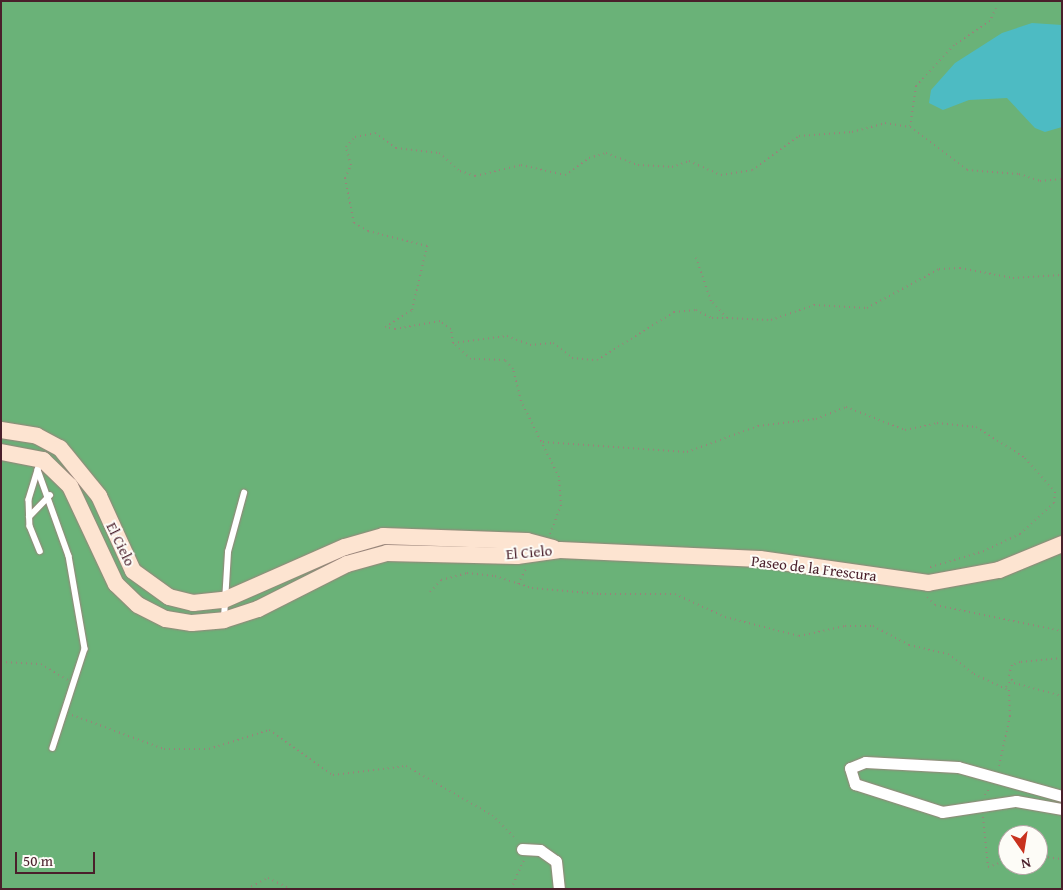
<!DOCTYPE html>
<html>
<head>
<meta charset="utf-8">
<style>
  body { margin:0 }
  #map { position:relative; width:1063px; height:890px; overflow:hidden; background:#ebe6c8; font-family:"Gentium Book Plus",serif }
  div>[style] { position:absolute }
  .forest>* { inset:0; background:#6ab278 }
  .water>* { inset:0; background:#4dbbc3 }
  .path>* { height:2px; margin-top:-1px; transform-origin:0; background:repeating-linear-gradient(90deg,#9a827a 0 1px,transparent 0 5px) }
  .roads { filter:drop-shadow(0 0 1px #9a827a) drop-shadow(0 0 1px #9a827a) }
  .lane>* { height:5.5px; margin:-2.75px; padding:0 2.75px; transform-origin:2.75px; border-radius:2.75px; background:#fff }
  .street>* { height:11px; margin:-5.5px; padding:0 5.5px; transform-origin:5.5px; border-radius:5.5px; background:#fff }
  .secondary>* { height:16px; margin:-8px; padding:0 8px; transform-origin:8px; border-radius:8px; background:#fde4d1 }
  span { translate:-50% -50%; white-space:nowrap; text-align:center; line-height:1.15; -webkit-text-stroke:4px #fdfcf7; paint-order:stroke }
  .street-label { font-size:15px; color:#4a1f2b }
  .frame { position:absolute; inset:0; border:2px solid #4a1f2b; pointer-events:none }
  .north { position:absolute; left:998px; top:825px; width:50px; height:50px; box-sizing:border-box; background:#fdfcf7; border:1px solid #b5a4a5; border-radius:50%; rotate:167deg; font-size:14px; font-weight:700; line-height:20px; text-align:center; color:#4a1f2b }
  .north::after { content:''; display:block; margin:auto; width:18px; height:22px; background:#c8321e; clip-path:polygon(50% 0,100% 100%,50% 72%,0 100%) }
  .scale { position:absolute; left:15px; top:852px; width:80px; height:22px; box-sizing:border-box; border:2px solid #4a1f2b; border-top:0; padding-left:6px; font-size:15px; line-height:18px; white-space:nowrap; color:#4a1f2b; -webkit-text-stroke:4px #fdfcf7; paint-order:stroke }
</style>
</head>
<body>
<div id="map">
  <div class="forest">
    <i style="clip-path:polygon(evenodd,1px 1px,1062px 1px,1062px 889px,1px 889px,1px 1px,1008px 835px,1038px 835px,1038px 865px,1008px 865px,1008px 835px)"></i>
  </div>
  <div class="water">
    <i style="clip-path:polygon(1032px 23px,1062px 25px,1062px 127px,1045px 132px,1035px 128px,1007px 98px,969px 100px,943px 110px,929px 103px,931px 90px,955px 63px,1002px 33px)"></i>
  </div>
  <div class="path">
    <i style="left:996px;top:8px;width:14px;rotate:115deg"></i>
    <i style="left:990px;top:21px;width:43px;rotate:146.3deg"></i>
    <i style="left:954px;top:45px;width:56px;rotate:132.8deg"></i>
    <i style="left:916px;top:86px;width:41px;rotate:98.3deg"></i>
    <i style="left:910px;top:127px;width:71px;rotate:37deg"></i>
    <i style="left:967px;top:170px;width:52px;rotate:4.4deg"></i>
    <i style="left:1019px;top:174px;width:22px;rotate:18deg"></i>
    <i style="left:1040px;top:181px;width:22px;rotate:-5deg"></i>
    <i style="left:727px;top:318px;width:44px;rotate:2.6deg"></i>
    <i style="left:771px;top:320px;width:46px;rotate:-19.2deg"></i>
    <i style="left:814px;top:305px;width:53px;rotate:3.2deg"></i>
    <i style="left:867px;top:308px;width:82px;rotate:-28.4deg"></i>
    <i style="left:939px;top:269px;width:21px;rotate:-3deg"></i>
    <i style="left:960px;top:268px;width:54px;rotate:10.7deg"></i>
    <i style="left:1013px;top:278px;width:49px;rotate:-3.5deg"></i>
    <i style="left:453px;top:343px;width:14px;rotate:-98deg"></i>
    <i style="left:451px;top:329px;width:14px;rotate:-144deg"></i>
    <i style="left:440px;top:321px;width:46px;rotate:169.9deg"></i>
    <i style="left:395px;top:329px;width:10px;rotate:-169deg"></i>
    <i style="left:385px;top:327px;width:32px;rotate:-32deg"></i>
    <i style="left:412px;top:310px;width:66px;rotate:-76.8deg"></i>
    <i style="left:427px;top:246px;width:61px;rotate:-165.7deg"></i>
    <i style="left:368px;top:231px;width:16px;rotate:-150deg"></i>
    <i style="left:354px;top:223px;width:46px;rotate:-101.3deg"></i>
    <i style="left:345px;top:178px;width:14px;rotate:-65deg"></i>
    <i style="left:351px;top:165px;width:19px;rotate:-106deg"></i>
    <i style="left:346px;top:147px;width:13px;rotate:-48deg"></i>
    <i style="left:355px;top:137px;width:20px;rotate:-11deg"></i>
    <i style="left:375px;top:133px;width:26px;rotate:36deg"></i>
    <i style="left:396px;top:148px;width:43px;rotate:6.6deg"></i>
    <i style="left:439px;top:153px;width:28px;rotate:41deg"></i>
    <i style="left:460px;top:171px;width:16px;rotate:18deg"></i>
    <i style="left:475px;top:176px;width:47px;rotate:-13.4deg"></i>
    <i style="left:521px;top:165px;width:45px;rotate:12.8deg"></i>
    <i style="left:565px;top:175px;width:29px;rotate:-35deg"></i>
    <i style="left:589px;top:158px;width:18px;rotate:-16deg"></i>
    <i style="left:606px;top:153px;width:34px;rotate:21deg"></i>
    <i style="left:638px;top:165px;width:34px;rotate:3deg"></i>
    <i style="left:672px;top:167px;width:18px;rotate:-19deg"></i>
    <i style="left:689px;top:161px;width:35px;rotate:24deg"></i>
    <i style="left:721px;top:175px;width:31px;rotate:-9deg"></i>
    <i style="left:752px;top:170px;width:58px;rotate:-35.9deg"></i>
    <i style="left:799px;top:136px;width:53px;rotate:-4.3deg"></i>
    <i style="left:852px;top:132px;width:34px;rotate:-15deg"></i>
    <i style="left:885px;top:123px;width:25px;rotate:9deg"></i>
    <i style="left:543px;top:442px;width:144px;rotate:4deg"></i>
    <i style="left:687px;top:452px;width:76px;rotate:-20.1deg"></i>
    <i style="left:758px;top:426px;width:58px;rotate:-6.9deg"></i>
    <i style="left:816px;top:419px;width:32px;rotate:-22deg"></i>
    <i style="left:846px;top:407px;width:63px;rotate:21.3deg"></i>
    <i style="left:905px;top:430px;width:33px;rotate:-12deg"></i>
    <i style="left:937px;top:423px;width:39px;rotate:6deg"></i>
    <i style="left:976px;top:427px;width:58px;rotate:32.3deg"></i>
    <i style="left:1025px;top:458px;width:45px;rotate:48.6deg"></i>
    <i style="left:1055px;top:492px;width:11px;rotate:95deg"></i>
    <i style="left:1054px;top:503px;width:46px;rotate:137.6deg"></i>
    <i style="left:1020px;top:534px;width:40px;rotate:155deg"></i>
    <i style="left:984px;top:551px;width:59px;rotate:163.4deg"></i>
    <i style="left:550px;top:534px;width:30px;rotate:-69deg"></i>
    <i style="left:561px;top:506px;width:29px;rotate:-94deg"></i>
    <i style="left:559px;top:477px;width:85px;rotate:-116.6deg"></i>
    <i style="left:521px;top:401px;width:33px;rotate:-104deg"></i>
    <i style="left:513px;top:369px;width:12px;rotate:-132deg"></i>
    <i style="left:505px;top:360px;width:34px;rotate:-178deg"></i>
    <i style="left:471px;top:359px;width:24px;rotate:-138deg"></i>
    <i style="left:453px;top:343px;width:54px;rotate:-7.4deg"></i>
    <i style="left:507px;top:336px;width:25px;rotate:21deg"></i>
    <i style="left:530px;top:345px;width:23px;rotate:-5deg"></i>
    <i style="left:553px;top:343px;width:24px;rotate:38deg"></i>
    <i style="left:572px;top:358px;width:25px;rotate:5deg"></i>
    <i style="left:597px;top:360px;width:91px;rotate:-31.9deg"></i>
    <i style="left:674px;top:312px;width:22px;rotate:-5deg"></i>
    <i style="left:696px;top:310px;width:18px;rotate:27deg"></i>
    <i style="left:712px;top:318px;width:15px"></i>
    <i style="left:727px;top:318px;width:23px;rotate:-133deg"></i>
    <i style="left:711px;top:301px;width:46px;rotate:-109.2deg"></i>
    <i style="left:518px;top:584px;width:18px;rotate:-63deg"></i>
    <i style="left:430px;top:592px;width:16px;rotate:-47deg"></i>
    <i style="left:441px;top:580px;width:27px;rotate:-15deg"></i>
    <i style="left:467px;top:573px;width:28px;rotate:6deg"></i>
    <i style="left:495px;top:576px;width:39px;rotate:18deg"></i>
    <i style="left:532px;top:588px;width:68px;rotate:5deg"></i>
    <i style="left:600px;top:594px;width:75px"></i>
    <i style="left:675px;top:594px;width:55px;rotate:24.7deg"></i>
    <i style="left:725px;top:617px;width:76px;rotate:14.4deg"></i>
    <i style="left:799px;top:636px;width:47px;rotate:-12.3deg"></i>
    <i style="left:845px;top:626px;width:28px"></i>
    <i style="left:873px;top:626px;width:41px;rotate:27.8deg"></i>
    <i style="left:909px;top:645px;width:40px;rotate:13deg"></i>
    <i style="left:948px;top:654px;width:33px;rotate:38deg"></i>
    <i style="left:974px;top:674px;width:38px;rotate:25deg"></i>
    <i style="left:1009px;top:690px;width:26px;rotate:88deg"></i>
    <i style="left:1010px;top:716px;width:51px;rotate:102.4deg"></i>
    <i style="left:927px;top:597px;width:11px;rotate:45deg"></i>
    <i style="left:935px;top:605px;width:130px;rotate:11.6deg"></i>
    <i style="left:1062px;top:658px;width:42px;rotate:174.6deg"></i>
    <i style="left:1020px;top:662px;width:9px;rotate:159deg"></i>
    <i style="left:1012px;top:665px;width:10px;rotate:107deg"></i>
    <i style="left:1009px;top:675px;width:9px;rotate:58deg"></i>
    <i style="left:1014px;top:683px;width:50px;rotate:15.2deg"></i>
    <i style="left:1px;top:662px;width:40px;rotate:2.9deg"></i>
    <i style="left:41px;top:664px;width:31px;rotate:31deg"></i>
    <i style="left:1006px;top:687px;width:9px;rotate:-49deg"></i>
    <i style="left:72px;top:715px;width:98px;rotate:20.3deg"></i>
    <i style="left:164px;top:749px;width:45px"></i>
    <i style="left:209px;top:749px;width:63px;rotate:-17.6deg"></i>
    <i style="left:269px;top:730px;width:78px;rotate:35.1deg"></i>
    <i style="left:333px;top:775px;width:74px;rotate:-7deg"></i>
    <i style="left:406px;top:766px;width:99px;rotate:29.7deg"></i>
    <i style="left:492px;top:815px;width:35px;rotate:45deg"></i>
    <i style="left:985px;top:795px;width:10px;rotate:-53deg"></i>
    <i style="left:983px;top:817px;width:50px;rotate:84.3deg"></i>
    <i style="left:988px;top:867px;width:21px;rotate:-19deg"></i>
    <i style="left:1038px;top:856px;width:24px;rotate:7deg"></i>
    <i style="left:247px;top:889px;width:24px;rotate:-28deg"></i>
    <i style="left:268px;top:878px;width:25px;rotate:26deg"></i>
    <i style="left:511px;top:889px;width:32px;rotate:-66deg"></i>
  </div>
  <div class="roads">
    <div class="lane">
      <i style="left:39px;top:467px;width:34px;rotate:107deg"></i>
      <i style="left:29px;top:500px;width:26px;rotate:88deg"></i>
      <i style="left:30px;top:526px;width:27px;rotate:68deg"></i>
      <i style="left:38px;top:470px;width:91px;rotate:70.2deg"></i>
      <i style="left:69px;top:556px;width:94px;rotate:80.2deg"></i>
      <i style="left:85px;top:649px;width:104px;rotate:107.9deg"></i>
      <i style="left:29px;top:517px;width:30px;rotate:-46deg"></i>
      <i style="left:224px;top:618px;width:66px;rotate:-86.5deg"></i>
      <i style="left:228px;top:552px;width:61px;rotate:-74.8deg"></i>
    </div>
    <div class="street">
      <i style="left:1062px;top:796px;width:108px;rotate:-164.4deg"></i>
      <i style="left:958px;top:767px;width:93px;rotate:-176.9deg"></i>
      <i style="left:865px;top:762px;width:16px;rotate:158deg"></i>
      <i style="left:850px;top:768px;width:17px;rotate:73deg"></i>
      <i style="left:855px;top:784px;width:91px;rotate:17.8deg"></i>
      <i style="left:942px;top:812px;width:75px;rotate:-8.5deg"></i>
      <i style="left:1016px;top:801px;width:47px;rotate:9.9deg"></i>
      <i style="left:522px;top:849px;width:18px;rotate:3deg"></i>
      <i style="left:540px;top:850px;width:19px;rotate:35deg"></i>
      <i style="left:556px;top:861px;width:28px;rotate:84deg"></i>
    </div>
    <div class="secondary">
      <i style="left:1px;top:430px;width:36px;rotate:9deg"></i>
      <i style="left:37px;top:436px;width:26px;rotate:28deg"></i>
      <i style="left:60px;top:448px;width:62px;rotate:50.9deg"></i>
      <i style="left:99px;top:496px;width:82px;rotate:65.6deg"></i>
      <i style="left:133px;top:571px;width:44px;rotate:35.8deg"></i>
      <i style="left:169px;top:597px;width:25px;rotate:14deg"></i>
      <i style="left:193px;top:603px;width:31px;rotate:-6deg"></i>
      <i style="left:224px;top:600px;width:132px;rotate:-23.7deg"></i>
      <i style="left:345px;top:547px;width:40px;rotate:-16deg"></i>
      <i style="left:383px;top:536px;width:144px;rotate:2deg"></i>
      <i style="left:527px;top:541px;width:27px;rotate:15deg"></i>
      <i style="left:1px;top:452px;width:43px;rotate:10.8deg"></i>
      <i style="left:43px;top:460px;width:37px;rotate:44deg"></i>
      <i style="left:70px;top:486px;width:108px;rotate:64.9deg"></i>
      <i style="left:116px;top:584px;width:30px;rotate:44deg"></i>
      <i style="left:138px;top:605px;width:31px;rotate:27deg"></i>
      <i style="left:166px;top:619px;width:26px;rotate:9deg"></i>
      <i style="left:192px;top:623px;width:32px;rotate:-5deg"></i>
      <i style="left:224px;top:620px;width:36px;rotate:-18deg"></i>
      <i style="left:258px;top:609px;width:100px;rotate:-26.8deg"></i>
      <i style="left:347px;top:564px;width:41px;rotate:-15.4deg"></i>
      <i style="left:387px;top:553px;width:130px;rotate:1.3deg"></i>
      <i style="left:517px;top:556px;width:43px;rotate:-7.9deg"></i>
      <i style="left:560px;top:550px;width:200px;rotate:2.6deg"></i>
      <i style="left:760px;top:559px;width:170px;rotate:8.1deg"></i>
      <i style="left:928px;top:583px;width:72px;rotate:-10.4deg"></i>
      <i style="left:999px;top:570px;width:68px;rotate:-22.4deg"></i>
    </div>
  </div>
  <div class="street-label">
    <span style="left:121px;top:544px;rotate:64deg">El Cielo</span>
    <span style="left:529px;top:552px;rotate:-5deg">El Cielo</span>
    <span style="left:814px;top:568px;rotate:7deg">Paseo de la Frescura</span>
  </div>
  <div class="frame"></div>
  <div class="north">N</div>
  <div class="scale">50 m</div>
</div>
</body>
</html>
